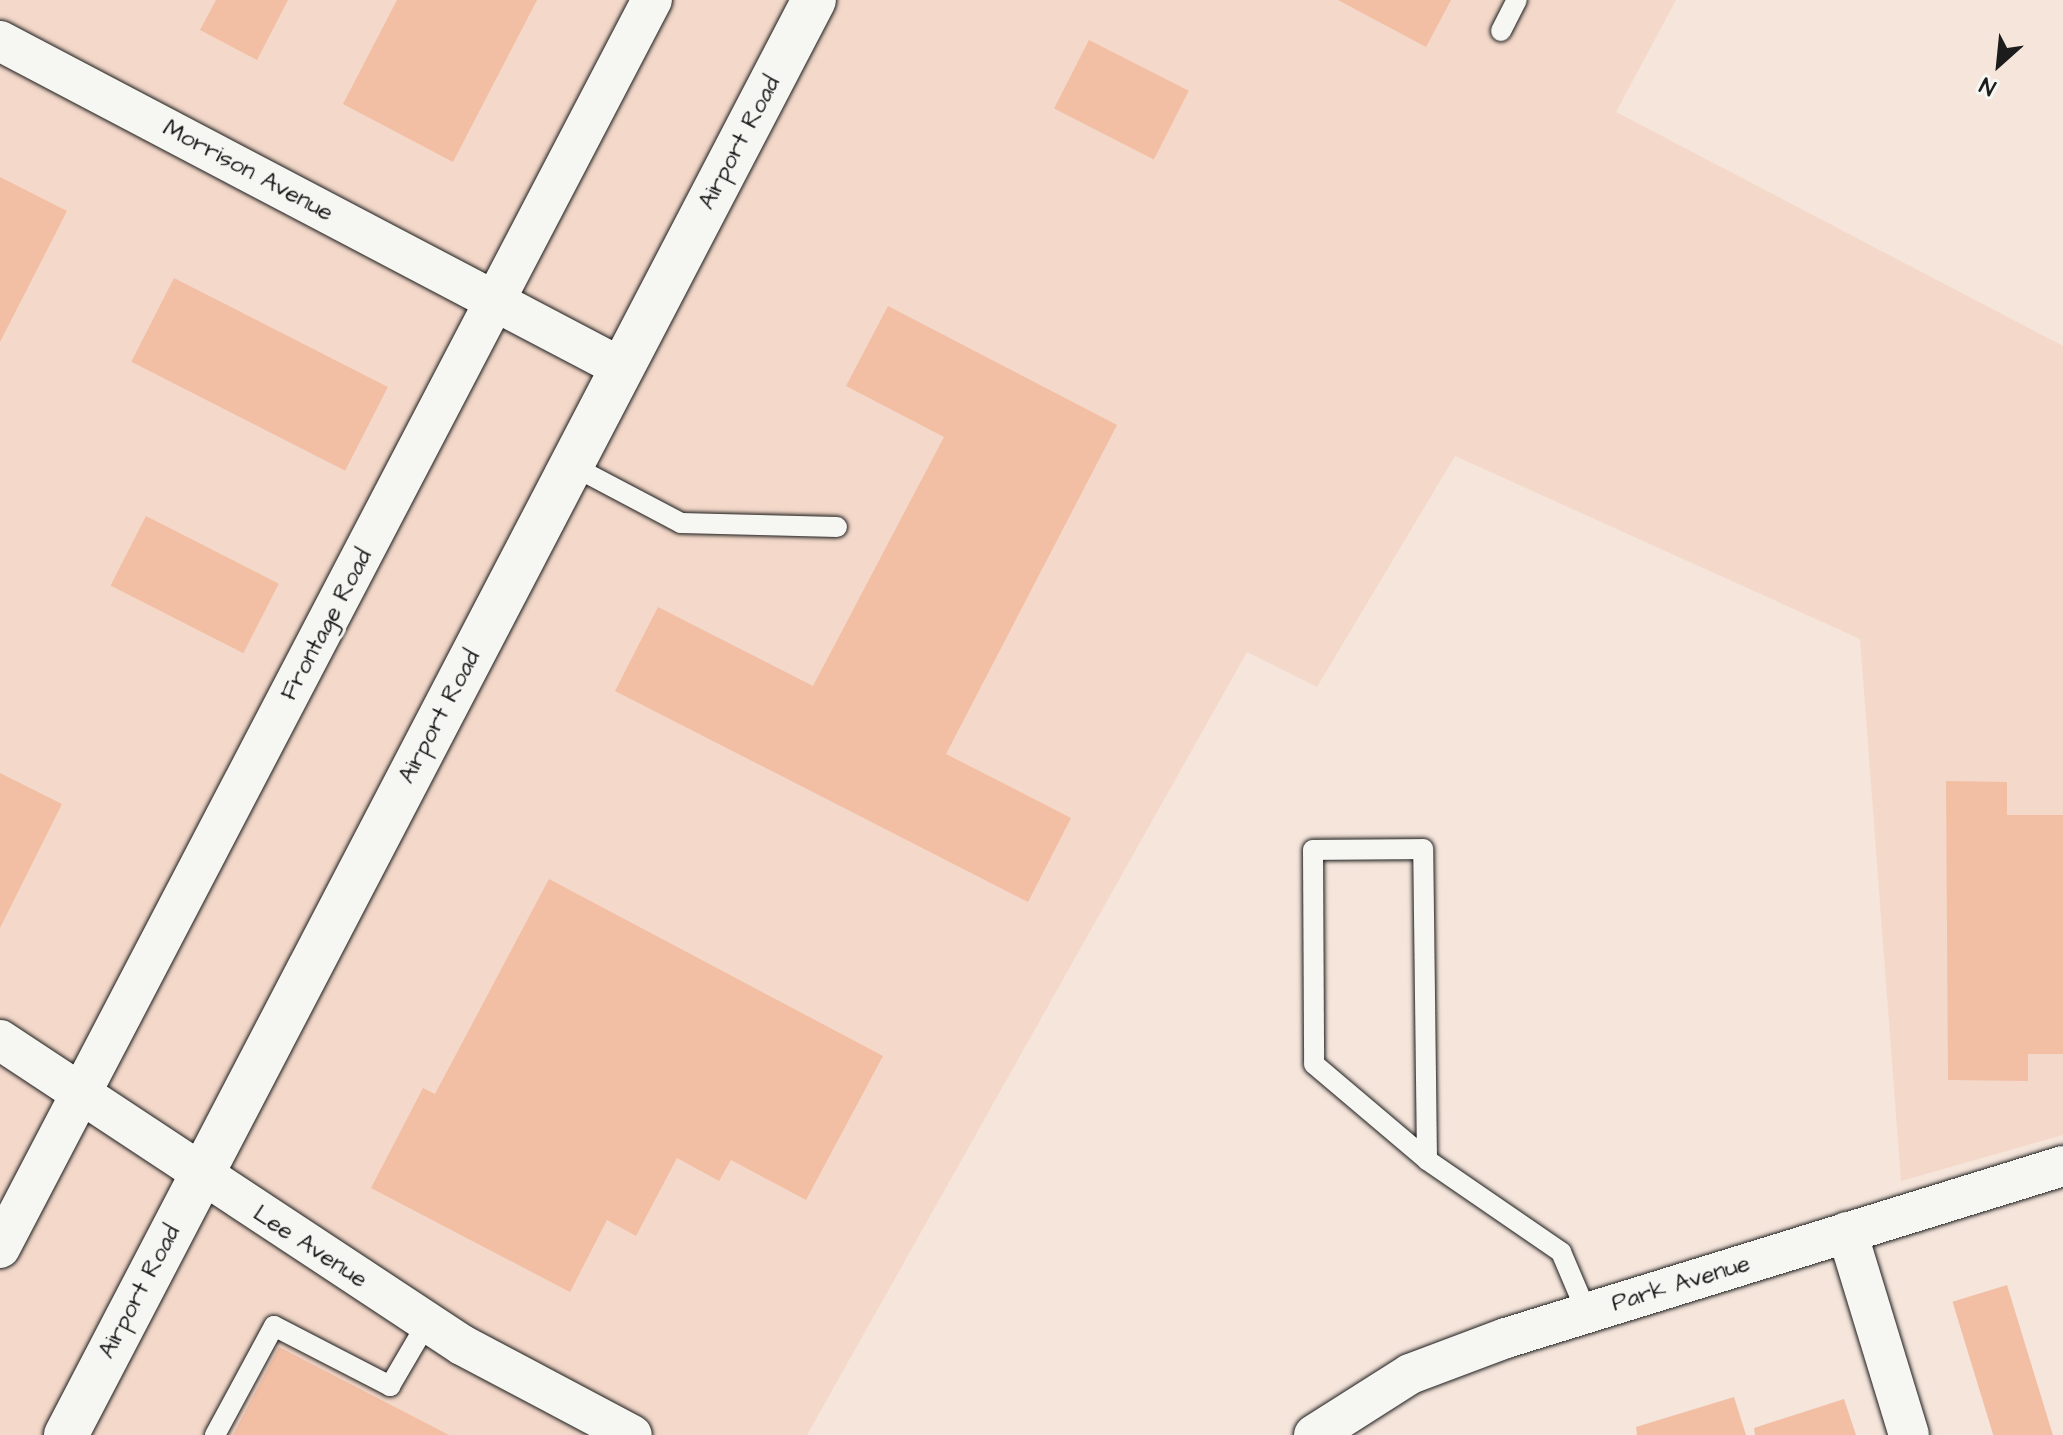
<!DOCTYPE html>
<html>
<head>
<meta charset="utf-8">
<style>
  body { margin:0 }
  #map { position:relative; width:2063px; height:1435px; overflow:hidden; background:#f5e5db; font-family:"Architects Daughter",sans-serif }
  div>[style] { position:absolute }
  .built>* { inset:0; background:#f4d9ca }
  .building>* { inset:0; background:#f2bea4; transform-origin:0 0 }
  .roads { filter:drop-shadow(0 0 2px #1c1c1c) drop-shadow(0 0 2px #1c1c1c) }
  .lane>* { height:20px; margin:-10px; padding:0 10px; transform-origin:10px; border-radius:10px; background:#f6f6f2 }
  .street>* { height:40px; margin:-20px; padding:0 20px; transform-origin:20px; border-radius:20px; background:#f6f6f2 }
  .secondary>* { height:44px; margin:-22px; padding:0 22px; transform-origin:22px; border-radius:22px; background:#f6f6f2 }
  span { translate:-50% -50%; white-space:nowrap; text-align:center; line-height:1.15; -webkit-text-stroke:6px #f6f6f2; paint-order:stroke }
  .street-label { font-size:24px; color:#1c1c1c }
  .north { position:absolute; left:1959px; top:24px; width:80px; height:80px; -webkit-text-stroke:6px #f6f6f2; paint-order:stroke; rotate:207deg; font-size:22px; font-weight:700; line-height:32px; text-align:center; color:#1c1c1c }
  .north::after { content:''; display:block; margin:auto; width:28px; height:36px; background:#1c1c1c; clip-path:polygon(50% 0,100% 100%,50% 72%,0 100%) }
</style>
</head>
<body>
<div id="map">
  <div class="built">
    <i style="clip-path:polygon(0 0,1676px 0,1616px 112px,2063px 346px,2063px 1135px,1901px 1181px,1860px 639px,1455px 456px,1317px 687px,1247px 652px,807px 1435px,0 1435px)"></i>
  </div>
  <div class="building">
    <i style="clip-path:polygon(216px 0,288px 0,257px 60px,200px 30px)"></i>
    <i style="clip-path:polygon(397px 0,537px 0,453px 162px,343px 104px)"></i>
    <i style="clip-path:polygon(1338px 0,1451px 0,1426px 47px)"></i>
    <i style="left:1089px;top:40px;width:112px;height:77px;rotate:27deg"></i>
    <i style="clip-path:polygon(0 177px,67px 211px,0 342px)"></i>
    <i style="left:174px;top:278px;width:240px;height:94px;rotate:27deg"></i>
    <i style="clip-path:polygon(888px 306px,1117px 425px,946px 754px,1071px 818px,1028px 902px,615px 691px,658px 607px,813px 686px,944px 437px,846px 386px)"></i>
    <i style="left:146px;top:516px;width:149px;height:78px;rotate:27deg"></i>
    <i style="clip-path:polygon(0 773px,62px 804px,0 928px)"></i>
    <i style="clip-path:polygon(1946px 781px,2007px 782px,2007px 815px,2063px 815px,2063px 1054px,2028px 1054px,2028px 1081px,1948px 1080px)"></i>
    <i style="clip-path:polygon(549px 879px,883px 1056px,806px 1200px,731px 1160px,719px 1181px,677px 1158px,636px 1236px,607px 1220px,570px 1292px,371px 1188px,423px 1088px,435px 1094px)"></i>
    <i style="left:2007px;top:1285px;width:157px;height:57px;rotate:73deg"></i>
    <i style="clip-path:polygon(279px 1347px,449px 1435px,233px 1435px)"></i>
    <i style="clip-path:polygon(1734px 1397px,1746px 1435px,1637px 1435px,1636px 1427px)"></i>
    <i style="clip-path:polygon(1844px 1399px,1856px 1435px,1755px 1435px,1754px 1428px)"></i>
  </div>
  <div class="roads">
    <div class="lane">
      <i style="left:1501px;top:31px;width:35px;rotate:-63deg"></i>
      <i style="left:571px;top:465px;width:124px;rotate:27.8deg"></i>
      <i style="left:681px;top:523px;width:156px;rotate:1.5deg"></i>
      <i style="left:1427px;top:1160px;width:311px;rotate:-90.7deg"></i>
      <i style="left:1423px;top:849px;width:110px;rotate:179.5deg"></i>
      <i style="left:1313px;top:850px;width:214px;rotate:89.7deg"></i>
      <i style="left:1314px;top:1064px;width:148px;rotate:40.3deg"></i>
      <i style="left:1427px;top:1160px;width:163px;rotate:34.5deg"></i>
      <i style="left:1561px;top:1252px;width:66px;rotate:66.9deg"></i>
      <i style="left:215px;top:1435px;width:124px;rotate:-61.6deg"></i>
      <i style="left:274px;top:1326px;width:131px;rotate:27.3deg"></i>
      <i style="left:390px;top:1386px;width:73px;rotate:-59.6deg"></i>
    </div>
    <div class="street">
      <i style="left:0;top:41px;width:703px;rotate:27.73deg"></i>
      <i style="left:0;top:1040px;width:554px;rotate:33.43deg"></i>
      <i style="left:462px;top:1345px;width:192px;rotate:27.9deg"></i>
      <i style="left:1847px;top:1232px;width:212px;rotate:73deg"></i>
      <i style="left:0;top:1248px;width:1408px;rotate:-62.42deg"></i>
      <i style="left:1314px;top:1435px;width:114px;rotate:-32.4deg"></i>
      <i style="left:1410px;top:1374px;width:103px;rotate:-20.6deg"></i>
      <i style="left:1506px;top:1338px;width:583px;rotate:-17.16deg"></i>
    </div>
    <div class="secondary">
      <i style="left:66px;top:1435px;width:1618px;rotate:-62.47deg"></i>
    </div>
  </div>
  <div class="street-label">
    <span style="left:740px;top:143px;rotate:-62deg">Airport Road</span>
    <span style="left:248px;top:171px;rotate:28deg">Morrison Avenue</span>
    <span style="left:327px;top:625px;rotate:-62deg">Frontage Road</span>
    <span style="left:440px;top:717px;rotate:-62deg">Airport Road</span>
    <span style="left:310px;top:1247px;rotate:33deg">Lee Avenue</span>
    <span style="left:1681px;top:1284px;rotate:-17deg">Park Avenue</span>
    <span style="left:140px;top:1292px;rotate:-62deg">Airport Road</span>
  </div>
  <div class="north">N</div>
</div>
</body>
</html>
